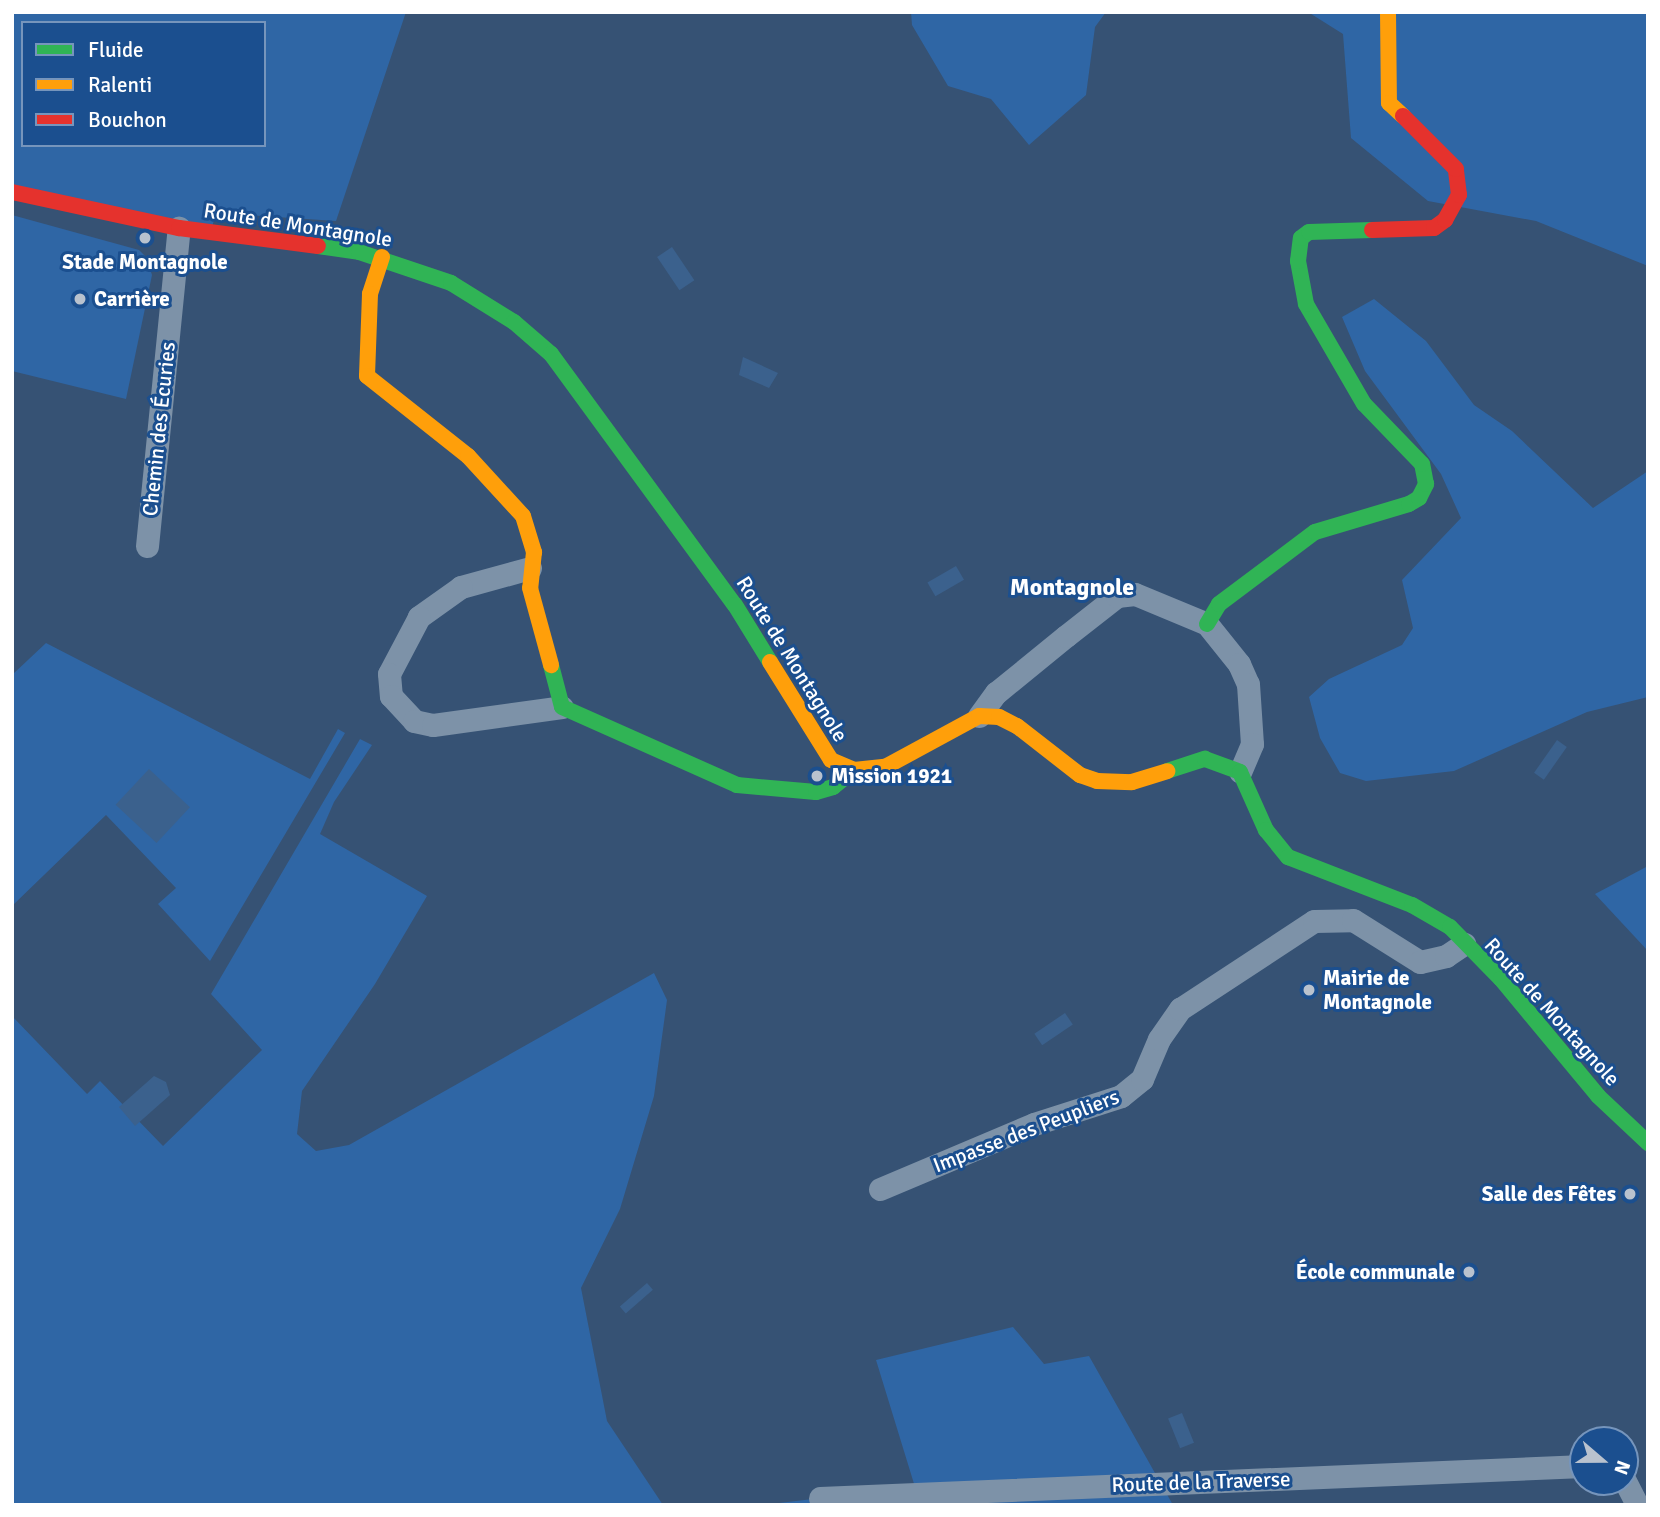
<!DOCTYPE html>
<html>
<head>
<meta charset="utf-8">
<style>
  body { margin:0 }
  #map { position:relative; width:1660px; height:1517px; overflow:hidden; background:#365274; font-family:Signika,sans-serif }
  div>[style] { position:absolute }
  .green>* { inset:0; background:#2f66a5 }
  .water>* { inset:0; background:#3b618d; transform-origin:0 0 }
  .street>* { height:23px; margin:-11.5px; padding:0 11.5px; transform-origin:11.5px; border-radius:11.5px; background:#7d92a8 }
  .fast>* { height:16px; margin:-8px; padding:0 8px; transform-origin:8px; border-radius:8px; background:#30b455 }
  .slow>* { height:16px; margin:-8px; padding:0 8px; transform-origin:8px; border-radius:8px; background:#ff9f0a }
  .jam>* { height:16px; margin:-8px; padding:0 8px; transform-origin:8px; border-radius:8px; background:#e5322d }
  .dots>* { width:19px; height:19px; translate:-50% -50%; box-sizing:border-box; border:4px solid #1b4f8f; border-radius:50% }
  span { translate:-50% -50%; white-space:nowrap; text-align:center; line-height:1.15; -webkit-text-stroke:6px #1b4f8f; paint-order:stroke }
  .street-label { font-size:21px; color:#fff }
  .poi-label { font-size:21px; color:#fff; font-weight:700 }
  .left { translate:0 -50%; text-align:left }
  .right { translate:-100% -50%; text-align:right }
  .quarter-label { font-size:24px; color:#fff; font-weight:700 }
  .frame { position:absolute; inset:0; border:14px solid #fff; pointer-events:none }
  .legend { position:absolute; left:21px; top:21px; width:245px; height:126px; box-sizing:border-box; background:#1b4f8f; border:2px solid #7695bc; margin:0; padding:9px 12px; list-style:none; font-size:21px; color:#fff }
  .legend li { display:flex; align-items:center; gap:14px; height:35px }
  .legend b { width:35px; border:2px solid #7695bc }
  .north { position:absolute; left:1569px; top:1426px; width:70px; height:70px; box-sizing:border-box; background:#1b4f8f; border:2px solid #7695bc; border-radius:50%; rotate:110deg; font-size:19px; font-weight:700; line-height:28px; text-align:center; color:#fff }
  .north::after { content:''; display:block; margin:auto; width:24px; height:32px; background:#b9c2ce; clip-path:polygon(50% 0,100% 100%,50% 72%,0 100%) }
</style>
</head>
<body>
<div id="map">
  <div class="green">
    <i style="clip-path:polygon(evenodd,12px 12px,406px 12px,336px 221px,216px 213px,212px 227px,12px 186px,12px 12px,23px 23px,264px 23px,264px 145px,23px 145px,23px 23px)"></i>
    <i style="clip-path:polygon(911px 12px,1106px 12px,1095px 27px,1086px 95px,1029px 145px,991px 99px,948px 86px,912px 25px)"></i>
    <i style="clip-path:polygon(1308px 12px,1648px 12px,1648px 266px,1536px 221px,1428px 201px,1351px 138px,1343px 34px)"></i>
    <i style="clip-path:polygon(12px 215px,139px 250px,146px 257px,152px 275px,126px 399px,12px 371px)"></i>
    <i style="clip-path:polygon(1374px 299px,1426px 341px,1474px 405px,1512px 431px,1593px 508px,1648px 471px,1648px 697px,1587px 712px,1454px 771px,1366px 781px,1340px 773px,1320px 738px,1309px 697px,1329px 679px,1402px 645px,1413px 628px,1402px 580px,1461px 518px,1441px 474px,1365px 371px,1342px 317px)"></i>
    <i style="clip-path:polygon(46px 643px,310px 779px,338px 729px,345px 733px,210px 961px,158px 904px,176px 888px,106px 815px,12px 906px,12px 675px)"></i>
    <i style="clip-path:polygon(360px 739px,372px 745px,334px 802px,320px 834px,427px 896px,375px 984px,302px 1091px,297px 1134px,316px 1151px,349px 1145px,654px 973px,667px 1000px,654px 1096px,620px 1209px,581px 1288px,607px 1421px,663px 1505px,12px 1505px,12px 1016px,87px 1094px,100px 1081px,163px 1146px,262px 1050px,211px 994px)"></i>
    <i style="clip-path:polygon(1648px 866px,1648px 951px,1595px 894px)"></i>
    <i style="clip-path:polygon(1013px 1327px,1044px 1364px,1089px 1356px,1173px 1505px,762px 1505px,915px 1487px,876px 1360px)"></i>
  </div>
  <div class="water">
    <i style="left:672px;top:247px;width:40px;height:18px;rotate:56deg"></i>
    <i style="clip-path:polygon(743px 357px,778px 373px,769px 388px,739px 375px)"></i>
    <i style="left:956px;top:566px;width:16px;height:33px;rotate:60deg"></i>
    <i style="left:1557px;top:740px;width:12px;height:40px;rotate:35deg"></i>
    <i style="left:149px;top:769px;width:56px;height:49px;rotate:43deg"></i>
    <i style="left:1065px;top:1013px;width:14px;height:37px;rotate:56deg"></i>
    <i style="clip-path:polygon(154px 1076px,166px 1082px,170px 1095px,135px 1126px,119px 1107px)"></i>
    <i style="left:647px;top:1283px;width:9px;height:36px;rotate:49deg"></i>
    <i style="left:1182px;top:1413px;width:32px;height:15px;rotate:68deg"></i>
  </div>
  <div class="street">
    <i style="left:147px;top:546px;width:320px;rotate:-84.3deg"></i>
    <i style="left:530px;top:568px;width:72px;rotate:164.6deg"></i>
    <i style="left:461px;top:587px;width:52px;rotate:144.5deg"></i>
    <i style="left:419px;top:617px;width:64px;rotate:117.8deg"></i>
    <i style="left:389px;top:674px;width:22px;rotate:85deg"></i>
    <i style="left:391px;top:696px;width:34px;rotate:47deg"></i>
    <i style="left:414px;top:721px;width:19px;rotate:12deg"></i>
    <i style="left:433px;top:725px;width:130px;rotate:-7.9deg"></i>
    <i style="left:979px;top:716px;width:29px;rotate:-54deg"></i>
    <i style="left:996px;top:693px;width:90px;rotate:-39.2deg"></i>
    <i style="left:1066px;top:636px;width:65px;rotate:-38.1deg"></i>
    <i style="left:1117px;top:596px;width:18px;rotate:-6deg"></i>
    <i style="left:1135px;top:594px;width:78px;rotate:22.6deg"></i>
    <i style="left:1207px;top:624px;width:51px;rotate:51.3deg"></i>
    <i style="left:1239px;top:664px;width:22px;rotate:66deg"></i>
    <i style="left:1248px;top:684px;width:60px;rotate:86.2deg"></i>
    <i style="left:1252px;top:744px;width:30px;rotate:113deg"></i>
    <i style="left:880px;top:1189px;width:167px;rotate:-22.9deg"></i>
    <i style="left:1034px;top:1124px;width:91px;rotate:-17.8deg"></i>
    <i style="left:1121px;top:1096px;width:27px;rotate:-39deg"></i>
    <i style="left:1142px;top:1079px;width:43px;rotate:-67deg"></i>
    <i style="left:1159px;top:1039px;width:37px;rotate:-55deg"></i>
    <i style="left:1180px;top:1009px;width:160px;rotate:-33.3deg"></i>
    <i style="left:1314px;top:921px;width:39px;rotate:-1deg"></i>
    <i style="left:1353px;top:920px;width:79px;rotate:32.1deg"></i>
    <i style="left:1420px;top:962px;width:27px;rotate:-13deg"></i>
    <i style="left:1446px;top:956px;width:22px;rotate:-34deg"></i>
    <i style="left:1625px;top:1481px;width:27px;rotate:63deg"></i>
    <i style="left:820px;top:1498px;width:764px;rotate:-2.4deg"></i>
  </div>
  <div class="fast">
    <i style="left:318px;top:246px;width:41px;rotate:8.3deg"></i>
    <i style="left:359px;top:252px;width:97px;rotate:18.6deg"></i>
    <i style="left:451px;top:283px;width:74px;rotate:31.8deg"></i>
    <i style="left:514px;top:322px;width:49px;rotate:40.9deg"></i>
    <i style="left:551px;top:354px;width:311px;rotate:53.8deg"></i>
    <i style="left:735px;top:605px;width:67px;rotate:58.4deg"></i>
    <i style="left:1207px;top:624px;width:23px;rotate:-59deg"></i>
    <i style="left:1219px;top:604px;width:120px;rotate:-36.9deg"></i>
    <i style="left:1315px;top:532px;width:98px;rotate:-16.6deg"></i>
    <i style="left:1409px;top:504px;width:12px;rotate:-31deg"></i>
    <i style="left:1419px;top:498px;width:16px;rotate:-63deg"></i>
    <i style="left:1426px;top:484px;width:20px;rotate:-101deg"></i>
    <i style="left:1422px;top:464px;width:83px;rotate:-134deg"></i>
    <i style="left:1364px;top:404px;width:116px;rotate:-120.1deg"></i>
    <i style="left:1306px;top:304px;width:44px;rotate:-100.5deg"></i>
    <i style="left:1298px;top:261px;width:23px;rotate:-83deg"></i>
    <i style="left:1301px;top:238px;width:10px;rotate:-37deg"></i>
    <i style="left:1309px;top:232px;width:63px;rotate:-1.8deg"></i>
    <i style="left:551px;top:665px;width:43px;rotate:75.3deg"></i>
    <i style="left:562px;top:707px;width:192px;rotate:24deg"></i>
    <i style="left:737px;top:785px;width:79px;rotate:5.1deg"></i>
    <i style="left:816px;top:792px;width:18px;rotate:-16deg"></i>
    <i style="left:833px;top:787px;width:27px;rotate:-39deg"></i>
    <i style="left:1167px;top:771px;width:40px;rotate:-18deg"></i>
    <i style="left:1205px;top:759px;width:37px;rotate:20deg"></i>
    <i style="left:1240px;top:772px;width:64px;rotate:65.9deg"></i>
    <i style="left:1266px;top:830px;width:35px;rotate:51deg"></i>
    <i style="left:1288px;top:857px;width:133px;rotate:21.2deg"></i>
    <i style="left:1412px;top:905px;width:44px;rotate:30.1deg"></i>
    <i style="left:1450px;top:927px;width:73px;rotate:45.6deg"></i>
    <i style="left:1501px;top:979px;width:152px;rotate:50.3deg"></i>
    <i style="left:1598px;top:1096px;width:69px;rotate:43.2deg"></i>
  </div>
  <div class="slow">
    <i style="left:1388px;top:12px;width:91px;rotate:89.4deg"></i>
    <i style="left:1389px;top:103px;width:19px;rotate:43deg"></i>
    <i style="left:382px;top:257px;width:39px;rotate:108deg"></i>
    <i style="left:370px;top:294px;width:82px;rotate:92.1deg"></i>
    <i style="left:367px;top:376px;width:129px;rotate:38.4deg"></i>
    <i style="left:468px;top:456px;width:81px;rotate:47.5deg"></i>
    <i style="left:523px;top:516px;width:38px;rotate:73deg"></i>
    <i style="left:534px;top:552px;width:36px;rotate:96deg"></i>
    <i style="left:530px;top:588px;width:80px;rotate:74.7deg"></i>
    <i style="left:770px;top:662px;width:115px;rotate:58.1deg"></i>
    <i style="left:831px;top:760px;width:25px;rotate:23deg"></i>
    <i style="left:854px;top:770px;width:31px;rotate:-6deg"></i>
    <i style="left:885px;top:767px;width:107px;rotate:-28.5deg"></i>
    <i style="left:979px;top:716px;width:20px;rotate:3deg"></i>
    <i style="left:999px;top:717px;width:20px;rotate:27deg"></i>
    <i style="left:1017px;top:726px;width:80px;rotate:37.9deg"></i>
    <i style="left:1080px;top:775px;width:18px;rotate:19deg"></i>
    <i style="left:1097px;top:781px;width:35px;rotate:2deg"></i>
    <i style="left:1132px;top:782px;width:37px;rotate:-17deg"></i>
  </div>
  <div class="jam">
    <i style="left:12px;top:192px;width:171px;rotate:12.2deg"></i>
    <i style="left:179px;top:228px;width:140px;rotate:7.4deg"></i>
    <i style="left:1372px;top:230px;width:62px;rotate:-1.8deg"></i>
    <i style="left:1434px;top:228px;width:14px;rotate:-36deg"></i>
    <i style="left:1445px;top:220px;width:29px;rotate:-61deg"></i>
    <i style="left:1459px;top:195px;width:26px;rotate:-97deg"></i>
    <i style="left:1456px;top:169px;width:75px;rotate:-135deg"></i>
  </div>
  <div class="dots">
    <i style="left:145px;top:238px;background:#b9c2ce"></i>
    <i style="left:80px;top:299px;background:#b9c2ce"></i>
    <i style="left:817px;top:776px;background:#b9c2ce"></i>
    <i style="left:1309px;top:990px;background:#b9c2ce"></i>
    <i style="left:1630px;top:1194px;background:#b9c2ce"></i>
    <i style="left:1469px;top:1272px;background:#b9c2ce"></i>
  </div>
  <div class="street-label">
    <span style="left:298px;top:225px;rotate:9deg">Route de Montagnole</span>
    <span style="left:159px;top:429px;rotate:-84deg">Chemin des Écuries</span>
    <span style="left:792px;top:659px;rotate:58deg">Route de Montagnole</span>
    <span style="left:1552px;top:1012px;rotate:48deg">Route de Montagnole</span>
    <span style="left:1026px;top:1131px;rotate:-21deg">Impasse des Peupliers</span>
    <span style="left:1201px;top:1482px;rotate:-2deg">Route de la Traverse</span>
  </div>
  <div class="poi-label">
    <span style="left:145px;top:262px">Stade Montagnole</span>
    <span class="left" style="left:94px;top:299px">Carrière</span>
    <span class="left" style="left:831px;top:776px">Mission 1921</span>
    <span class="left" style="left:1323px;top:990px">Mairie de<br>Montagnole</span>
    <span class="right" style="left:1616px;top:1194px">Salle des Fêtes</span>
    <span class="right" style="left:1455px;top:1272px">École communale</span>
  </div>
  <div class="quarter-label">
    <span style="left:1072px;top:588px">Montagnole</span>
  </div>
  <div class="frame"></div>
  <ul class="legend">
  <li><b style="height:9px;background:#30b455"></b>Fluide</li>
  <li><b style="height:9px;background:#ff9f0a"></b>Ralenti</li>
  <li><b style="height:9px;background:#e5322d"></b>Bouchon</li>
  </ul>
  <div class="north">N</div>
</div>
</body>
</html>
